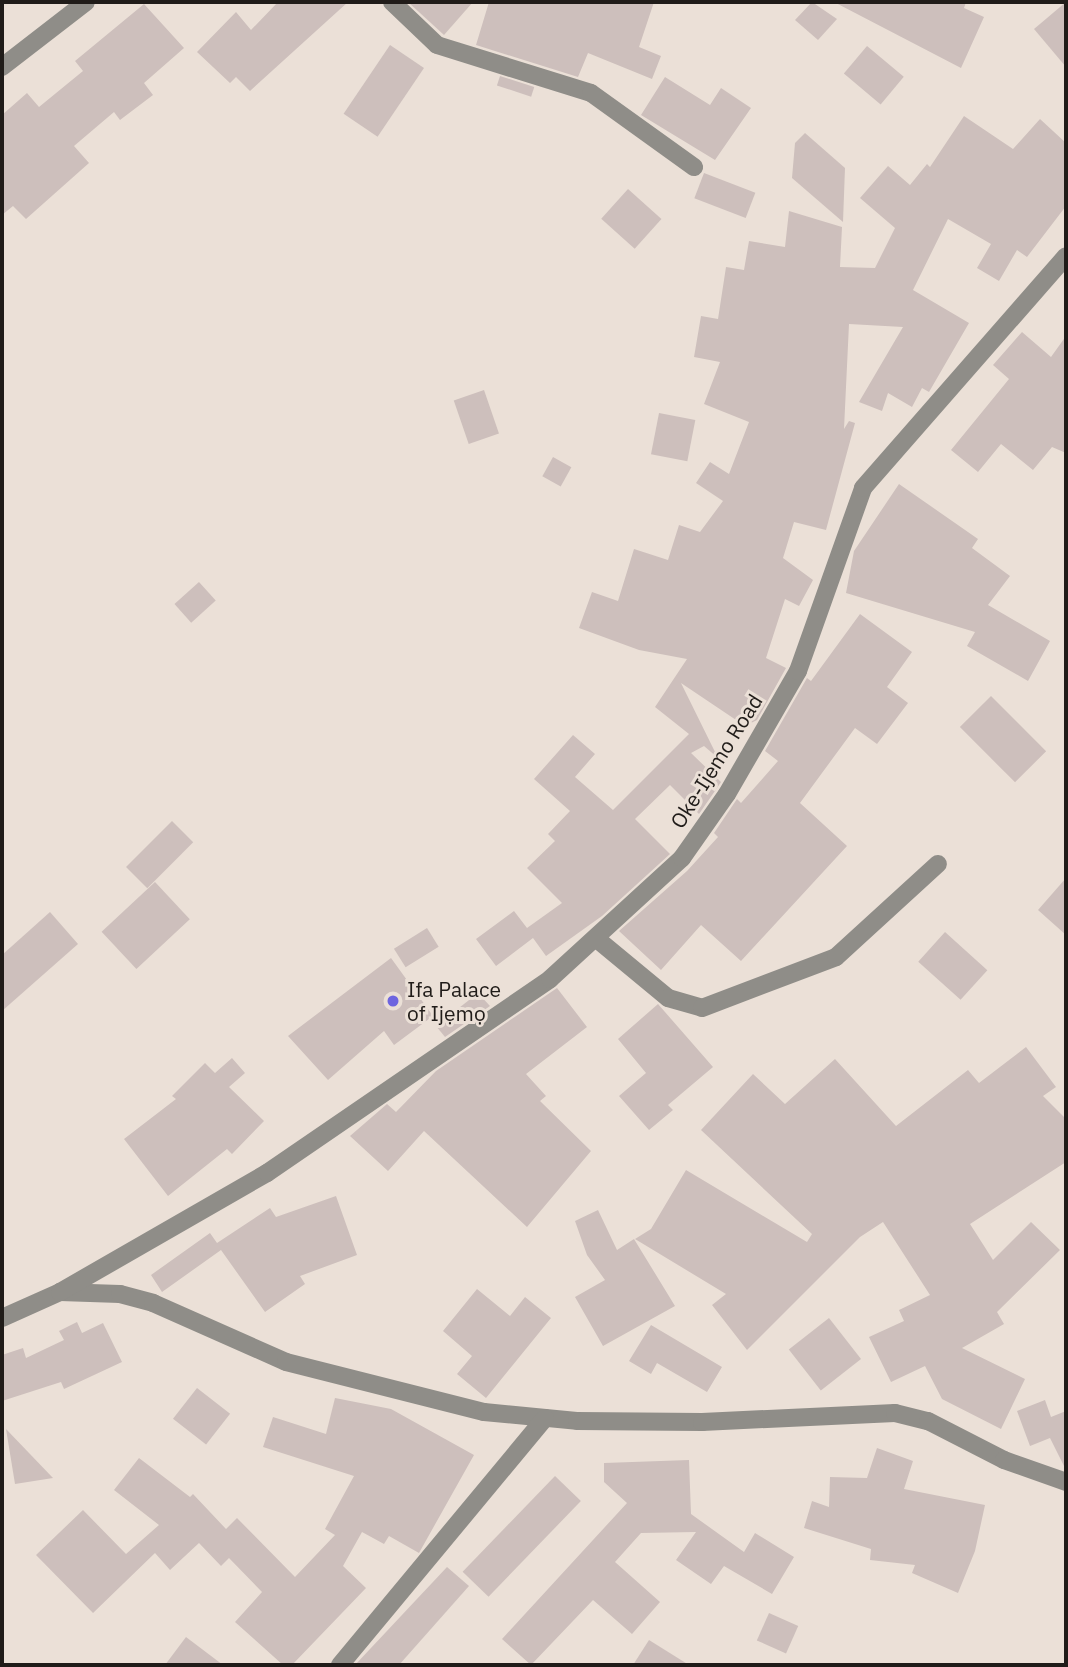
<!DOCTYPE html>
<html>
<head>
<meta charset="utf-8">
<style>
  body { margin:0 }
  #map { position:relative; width:1068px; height:1667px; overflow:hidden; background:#ebe0d7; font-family:"IBM Plex Sans",sans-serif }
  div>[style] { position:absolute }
  .building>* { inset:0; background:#cdbfbc; transform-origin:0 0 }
  .minor>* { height:18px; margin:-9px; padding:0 9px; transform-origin:9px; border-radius:9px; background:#8f8d88 }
  .dots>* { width:19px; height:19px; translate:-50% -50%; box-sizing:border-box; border:4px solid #ebe0d7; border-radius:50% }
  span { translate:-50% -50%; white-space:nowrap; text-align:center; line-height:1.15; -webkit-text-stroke:6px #ebe0d7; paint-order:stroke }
  .street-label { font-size:21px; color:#201c19 }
  .poi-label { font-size:21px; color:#201c19 }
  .left { translate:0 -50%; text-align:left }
  .frame { position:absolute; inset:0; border:4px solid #201c19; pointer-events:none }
</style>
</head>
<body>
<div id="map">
  <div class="building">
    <i style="clip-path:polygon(278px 2px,348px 2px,250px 91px,236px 77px,230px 83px,197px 52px,236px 12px,251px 30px)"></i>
    <i style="clip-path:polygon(408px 2px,473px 2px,444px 35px)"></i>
    <i style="clip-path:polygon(489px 2px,654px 2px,639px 47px,661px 56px,652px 79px,588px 53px,578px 77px,476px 45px)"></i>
    <i style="clip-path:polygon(812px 2px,837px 19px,818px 40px,795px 20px)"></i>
    <i style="clip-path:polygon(834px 2px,966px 2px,964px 8px,984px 17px,961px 68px)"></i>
    <i style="clip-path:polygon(1066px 2px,1066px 67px,1034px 29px)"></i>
    <i style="clip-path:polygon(144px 4px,184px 48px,144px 83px,153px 95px,120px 120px,114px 112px,74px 146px,89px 163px,26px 219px,13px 206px,2px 215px,2px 115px,27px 93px,39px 107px,83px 71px,75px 61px)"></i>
    <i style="left:390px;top:45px;width:41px;height:83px;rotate:34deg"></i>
    <i style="left:867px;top:46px;width:48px;height:36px;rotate:40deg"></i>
    <i style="left:500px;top:76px;width:36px;height:10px;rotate:18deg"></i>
    <i style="clip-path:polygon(665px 77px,710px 105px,721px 88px,751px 108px,715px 160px,641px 115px)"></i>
    <i style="clip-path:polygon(964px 116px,1013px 149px,1040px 119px,1066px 143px,1066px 206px,1027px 257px,1017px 250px,999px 281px,977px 268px,991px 244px,948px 219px,913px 290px,969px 323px,929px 392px,922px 388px,912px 407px,888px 393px,882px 411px,859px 402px,903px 327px,849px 324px,844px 429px,849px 421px,855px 423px,826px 530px,794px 522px,783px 558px,813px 580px,799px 606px,785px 599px,766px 658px,786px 668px,757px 720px,745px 726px,681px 683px,718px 758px,704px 746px,691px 753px,721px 782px,717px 788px,699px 814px,670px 785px,635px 819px,670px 854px,602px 916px,546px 956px,533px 938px,496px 966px,476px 939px,514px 911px,527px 928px,562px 903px,527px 868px,555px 841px,548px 834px,570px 811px,534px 779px,573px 735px,595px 754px,575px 777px,613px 810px,689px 734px,655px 707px,687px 659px,639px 650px,579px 628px,592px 592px,618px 601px,634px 549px,668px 560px,679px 525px,700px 532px,723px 501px,696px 483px,710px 462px,729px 474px,749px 422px,704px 404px,720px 362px,694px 357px,701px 316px,718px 319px,726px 267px,744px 270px,749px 241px,785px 247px,789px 211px,842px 227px,840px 267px,875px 268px,895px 228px,860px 198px,888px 166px,910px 185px,927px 164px,930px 167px)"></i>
    <i style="clip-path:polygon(805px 133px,845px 168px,843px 222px,792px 178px,795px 143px)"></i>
    <i style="left:704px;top:173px;width:55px;height:27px;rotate:21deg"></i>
    <i style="left:628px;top:189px;width:45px;height:40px;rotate:42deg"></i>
    <i style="clip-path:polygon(1022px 332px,1051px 357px,1066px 336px,1066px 453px,1052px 447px,1033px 470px,1001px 444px,978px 472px,951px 450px,1009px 379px,993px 365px)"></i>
    <i style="left:484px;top:390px;width:46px;height:32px;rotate:71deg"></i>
    <i style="left:659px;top:413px;width:37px;height:42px;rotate:11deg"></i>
    <i style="left:553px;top:457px;width:21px;height:22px;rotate:29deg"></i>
    <i style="clip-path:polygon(899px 484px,978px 539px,972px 548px,1010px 576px,988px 605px,1050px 641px,1028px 681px,967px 646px,975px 632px,846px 593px,854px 551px)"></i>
    <i style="left:199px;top:582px;width:25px;height:33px;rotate:48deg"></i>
    <i style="clip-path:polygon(860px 614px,912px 652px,887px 687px,908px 703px,877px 744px,855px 728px,800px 803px,847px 846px,741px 961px,701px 925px,661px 970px,619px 931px,687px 871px,718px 837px,714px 833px,737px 799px,741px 803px,778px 761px,765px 751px,807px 678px,811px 681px)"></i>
    <i style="left:991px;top:696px;width:78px;height:44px;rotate:45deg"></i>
    <i style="left:172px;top:821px;width:30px;height:65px;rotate:45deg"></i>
    <i style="clip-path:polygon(1066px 878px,1066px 935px,1038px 910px)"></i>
    <i style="left:155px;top:882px;width:51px;height:73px;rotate:47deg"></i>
    <i style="clip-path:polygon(50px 912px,78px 944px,2px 1011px,2px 955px)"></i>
    <i style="left:427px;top:928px;width:22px;height:39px;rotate:58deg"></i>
    <i style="left:945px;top:932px;width:57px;height:40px;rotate:42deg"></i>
    <i style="clip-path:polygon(391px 958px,433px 1016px,394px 1045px,384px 1031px,328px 1080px,288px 1036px)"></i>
    <i style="clip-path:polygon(557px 988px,587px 1027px,526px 1074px,546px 1096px,540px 1101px,591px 1151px,527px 1227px,424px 1131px,388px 1171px,350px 1136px,387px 1104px,396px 1112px,436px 1071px)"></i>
    <i style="clip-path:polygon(478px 993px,490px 1006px,445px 1037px,436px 1026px)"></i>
    <i style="clip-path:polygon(658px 1004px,713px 1067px,668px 1105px,673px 1110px,649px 1130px,619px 1096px,646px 1073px,618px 1039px)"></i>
    <i style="clip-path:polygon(1026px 1047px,1056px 1087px,1043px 1096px,1066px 1119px,1066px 1162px,970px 1224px,993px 1260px,1031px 1222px,1060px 1250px,997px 1312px,1004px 1324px,962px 1348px,1025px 1379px,1001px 1429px,942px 1399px,925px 1366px,891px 1382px,869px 1337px,904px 1321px,899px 1310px,930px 1295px,883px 1222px,860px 1237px,747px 1350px,712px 1305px,726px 1294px,635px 1239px,651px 1229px,686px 1170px,807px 1242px,812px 1234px,701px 1130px,753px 1074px,785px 1104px,835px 1059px,896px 1126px,968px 1070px,979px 1083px)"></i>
    <i style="clip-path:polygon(232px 1058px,245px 1073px,229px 1087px,264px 1121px,232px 1154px,227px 1149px,168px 1196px,124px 1139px,176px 1099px,172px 1096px,205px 1063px,215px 1073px)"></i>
    <i style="clip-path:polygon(336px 1196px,357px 1255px,300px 1276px,305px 1284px,265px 1312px,221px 1250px,162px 1292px,151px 1275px,210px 1233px,217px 1243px,270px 1208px,276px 1217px)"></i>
    <i style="clip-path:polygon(598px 1210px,617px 1250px,634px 1239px,675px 1306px,603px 1346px,575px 1297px,605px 1280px,587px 1255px,575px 1221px)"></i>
    <i style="clip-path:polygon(477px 1289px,510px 1316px,525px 1297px,551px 1318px,486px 1398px,457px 1374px,472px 1356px,443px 1331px)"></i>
    <i style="left:829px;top:1318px;width:52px;height:51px;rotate:52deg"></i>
    <i style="clip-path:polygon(77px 1322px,82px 1333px,103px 1323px,122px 1362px,64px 1389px,61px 1382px,2px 1401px,2px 1355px,23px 1348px,26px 1358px,64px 1340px,59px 1331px)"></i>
    <i style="clip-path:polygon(651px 1325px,722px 1367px,707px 1392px,657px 1363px,651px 1374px,629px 1361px)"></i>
    <i style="left:197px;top:1388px;width:42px;height:39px;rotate:38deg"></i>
    <i style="clip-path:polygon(335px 1398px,391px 1409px,474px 1455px,419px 1553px,389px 1536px,384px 1544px,362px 1532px,343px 1566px,366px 1588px,292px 1665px,283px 1665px,235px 1622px,262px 1592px,229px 1558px,221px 1566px,199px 1543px,170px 1570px,155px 1553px,93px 1613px,36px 1555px,83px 1510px,126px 1554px,159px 1525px,114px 1490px,139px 1458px,190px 1497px,193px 1494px,226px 1529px,237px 1518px,295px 1577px,335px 1535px,325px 1529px,354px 1476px,263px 1447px,273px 1417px,326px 1434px)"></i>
    <i style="clip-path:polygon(1045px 1400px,1051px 1417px,1066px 1411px,1066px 1470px,1050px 1438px,1030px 1446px,1017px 1411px)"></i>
    <i style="clip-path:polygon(6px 1429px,53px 1478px,15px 1484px)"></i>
    <i style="clip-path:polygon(877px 1448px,913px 1461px,904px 1489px,985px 1505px,975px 1551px,958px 1593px,912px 1573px,915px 1565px,870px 1560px,871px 1549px,804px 1528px,812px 1501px,829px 1507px,830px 1477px,867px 1478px)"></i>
    <i style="clip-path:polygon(689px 1460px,691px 1514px,744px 1552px,755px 1533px,794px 1557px,772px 1594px,724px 1566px,711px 1584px,676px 1560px,696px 1532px,641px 1533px,615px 1562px,660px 1602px,632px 1634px,593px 1600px,531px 1665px,502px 1639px,627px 1503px,604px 1482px,604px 1463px)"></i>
    <i style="left:555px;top:1476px;width:36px;height:133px;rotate:44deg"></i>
    <i style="clip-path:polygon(447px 1567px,469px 1586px,399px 1665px,355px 1665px)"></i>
    <i style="left:769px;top:1613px;width:32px;height:30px;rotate:24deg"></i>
    <i style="clip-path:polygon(186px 1637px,223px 1665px,165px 1665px)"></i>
    <i style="clip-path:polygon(649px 1640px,689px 1665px,633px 1665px)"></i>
  </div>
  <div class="minor">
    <i style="left:392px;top:2px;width:62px;rotate:43.7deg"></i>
    <i style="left:437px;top:45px;width:161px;rotate:17.3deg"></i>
    <i style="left:591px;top:93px;width:127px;rotate:35.7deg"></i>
    <i style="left:2px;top:67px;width:106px;rotate:-37.7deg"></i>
    <i style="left:598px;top:940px;width:91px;rotate:39.6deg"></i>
    <i style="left:668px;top:998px;width:35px;rotate:16deg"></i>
    <i style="left:702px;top:1008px;width:143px;rotate:-20.8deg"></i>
    <i style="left:836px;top:957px;width:138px;rotate:-42.4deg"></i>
    <i style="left:60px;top:1292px;width:60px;rotate:1.9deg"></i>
    <i style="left:120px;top:1294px;width:34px;rotate:15deg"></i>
    <i style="left:153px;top:1303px;width:145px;rotate:23.9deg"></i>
    <i style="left:286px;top:1362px;width:204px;rotate:14.2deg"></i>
    <i style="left:484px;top:1412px;width:93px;rotate:5.5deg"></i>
    <i style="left:577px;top:1421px;width:125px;rotate:0.5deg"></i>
    <i style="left:702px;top:1422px;width:193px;rotate:-2.7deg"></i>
    <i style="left:895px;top:1413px;width:34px;rotate:14deg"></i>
    <i style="left:928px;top:1421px;width:85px;rotate:27.2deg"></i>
    <i style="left:1004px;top:1460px;width:66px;rotate:19.5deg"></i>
    <i style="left:2px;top:1318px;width:64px;rotate:-24.1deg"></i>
    <i style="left:60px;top:1292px;width:239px;rotate:-29.9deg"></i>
    <i style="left:267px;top:1173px;width:343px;rotate:-34.4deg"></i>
    <i style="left:550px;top:979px;width:179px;rotate:-42.5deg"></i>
    <i style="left:682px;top:858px;width:78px;rotate:-54.9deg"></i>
    <i style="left:727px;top:794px;width:142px;rotate:-60deg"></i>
    <i style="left:798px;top:671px;width:194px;rotate:-70.4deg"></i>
    <i style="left:863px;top:488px;width:308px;rotate:-48.8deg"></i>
    <i style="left:340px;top:1665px;width:321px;rotate:-50.3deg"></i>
  </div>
  <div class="dots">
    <i style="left:393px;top:1001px;background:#6e65df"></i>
  </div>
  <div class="street-label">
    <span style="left:716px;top:761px;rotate:-58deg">Oke-Ijemo Road</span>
  </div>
  <div class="poi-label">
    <span class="left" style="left:407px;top:1001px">Ifa Palace<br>of Ijẹmọ</span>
  </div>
  <div class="frame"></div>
</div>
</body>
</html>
